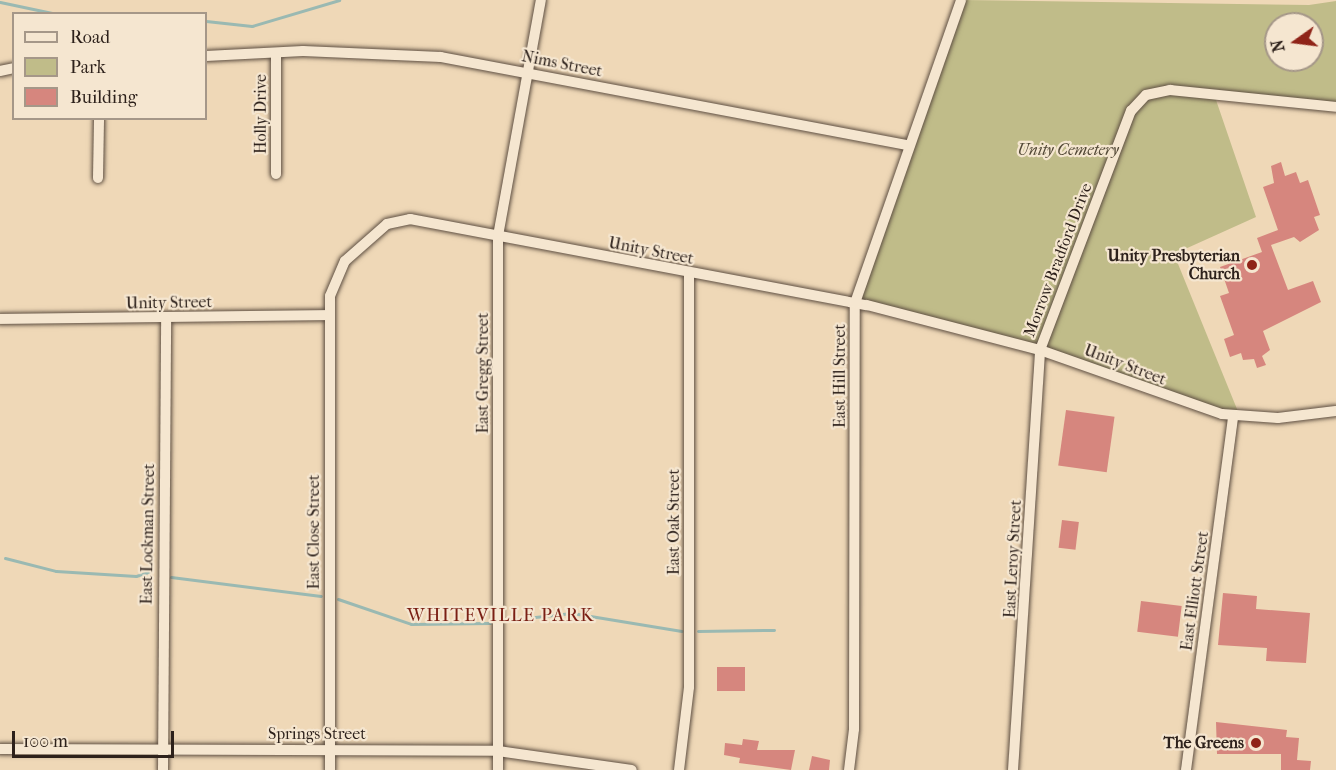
<!DOCTYPE html>
<html>
<head>
<meta charset="utf-8">
<style>
  body { margin:0 }
  #map { position:relative; width:1336px; height:770px; overflow:hidden; background:#efd8b7; font-family:"IM FELL French Canon",serif }
  div>[style] { position:absolute }
  .green>* { inset:0; background:#c0bc89 }
  .stream>* { height:3px; margin:-1.5px; padding:0 1.5px; transform-origin:1.5px; border-radius:1.5px; background:#9ab9b2 }
  .building>* { inset:0; background:#d6867e; transform-origin:0 0 }
  .roads { filter:drop-shadow(0 0 2px #5e4f42) drop-shadow(0 0 2px #5e4f42) }
  .minor>* { height:10px; margin:-5px; padding:0 5px; transform-origin:5px; border-radius:5px; background:#f5e6d0 }
  .dots>* { width:16px; height:16px; translate:-50% -50%; box-sizing:border-box; border:3px solid #f5e6d0; border-radius:50% }
  span { translate:-50% -50%; white-space:nowrap; text-align:center; line-height:1.15; -webkit-text-stroke:4.5px #f5e6d0; paint-order:stroke }
  .street-label { font-size:16px; color:#2d211b }
  .park-label { font-size:16px; color:#524836; font-style:italic }
  .poi-label { font-size:16px; color:#2d211b; font-weight:700 }
  .right { translate:-100% -50%; text-align:right }
  .neighbourhood-label { font-size:18px; color:#7a1f14; letter-spacing:1.5px }
  .legend { position:absolute; left:12px; top:12px; width:195px; height:108px; box-sizing:border-box; background:#f5e6d0; border:2px solid #a59788; margin:0; padding:8px 10px; list-style:none; font-size:18px; color:#2d211b }
  .legend li { display:flex; align-items:center; gap:12px; height:30px }
  .legend b { width:30px; border:2px solid #a59788 }
  .north { position:absolute; left:1264px; top:12px; width:60px; height:60px; box-sizing:border-box; background:#f5e6d0; border:2px solid #a59788; border-radius:50%; rotate:256deg; font-size:16px; font-weight:700; line-height:24px; text-align:center; color:#2d211b }
  .north::after { content:''; display:block; margin:auto; width:21px; height:27px; background:#8f2418; clip-path:polygon(50% 0,100% 100%,50% 72%,0 100%) }
  .scale { position:absolute; left:12px; top:731px; width:162px; height:27px; box-sizing:border-box; border:3px solid #2d211b; border-top:0; padding-left:8px; font-size:18px; line-height:21px; white-space:nowrap; color:#2d211b; -webkit-text-stroke:4px #f5e6d0; paint-order:stroke }
</style>
</head>
<body>
<div id="map">
  <div class="green">
    <i style="clip-path:polygon(evenodd,963px 0,1309px 5px,1336px 1px,1336px 106px,1215px 97px,1256px 217px,1174px 254px,1239px 414px,857px 302px,963px 0,1276px 24px,1312px 24px,1312px 60px,1276px 60px,1276px 24px)"></i>
  </div>
  <div class="stream">
    <i style="left:0;top:2px;width:58px;rotate:11.9deg"></i>
    <i style="left:206px;top:21px;width:46px;rotate:6.2deg"></i>
    <i style="left:252px;top:26px;width:91px;rotate:-16.6deg"></i>
    <i style="left:5px;top:558px;width:53px;rotate:14.3deg"></i>
    <i style="left:56px;top:571px;width:80px;rotate:3.6deg"></i>
    <i style="left:136px;top:576px;width:16px;rotate:-18deg"></i>
    <i style="left:171px;top:577px;width:151px;rotate:7.2deg"></i>
    <i style="left:338px;top:599px;width:77px;rotate:18.9deg"></i>
    <i style="left:411px;top:624px;width:79px;rotate:-0.7deg"></i>
    <i style="left:507px;top:620px;width:65px;rotate:-6.1deg"></i>
    <i style="left:572px;top:613px;width:111px;rotate:9.3deg"></i>
    <i style="left:698px;top:631px;width:76px;rotate:-0.8deg"></i>
  </div>
  <div class="building">
    <i style="clip-path:polygon(1281px 162px,1285px 176px,1296px 172px,1300px 183px,1308px 180px,1320px 215px,1314px 217px,1319px 230px,1300px 242px,1294px 237px,1271px 245px,1288px 290px,1313px 281px,1321px 302px,1263px 331px,1270px 350px,1262px 356px,1266px 365px,1257px 368px,1254px 359px,1243px 360px,1241px 353px,1230px 357px,1224px 339px,1234px 335px,1220px 296px,1229px 293px,1220px 267px,1262px 252px,1257px 238px,1278px 230px,1263px 187px,1274px 183px,1271px 166px)"></i>
    <i style="left:1066px;top:410px;width:49px;height:56px;rotate:8deg"></i>
    <i style="left:1062px;top:520px;width:17px;height:28px;rotate:7deg"></i>
    <i style="clip-path:polygon(1223px 593px,1257px 596px,1256px 609px,1310px 613px,1306px 663px,1266px 661px,1267px 648px,1218px 645px)"></i>
    <i style="left:1141px;top:601px;width:41px;height:31px;rotate:7deg"></i>
    <i style="left:717px;top:667px;width:28px;height:24px"></i>
    <i style="clip-path:polygon(1216px 722px,1287px 730px,1286px 737px,1299px 738px,1297px 760px,1311px 761px,1310px 770px,1281px 770px,1281px 754px,1217px 754px)"></i>
    <i style="clip-path:polygon(743px 739px,759px 741px,757px 750px,795px 750px,791px 770px,739px 763px,740px 758px,724px 755px,725px 743px,742px 745px)"></i>
    <i style="clip-path:polygon(812px 756px,830px 760px,829px 770px,809px 770px)"></i>
  </div>
  <div class="roads">
    <div class="minor">
      <i style="left:276px;top:54px;width:120px;rotate:90deg"></i>
      <i style="left:206px;top:56px;width:97px;rotate:-3deg"></i>
      <i style="left:303px;top:51px;width:138px;rotate:2.5deg"></i>
      <i style="left:441px;top:57px;width:475px;rotate:10.7deg"></i>
      <i style="left:0;top:71px;width:14px;rotate:-12deg"></i>
      <i style="left:98px;top:178px;width:60px;rotate:-89deg"></i>
      <i style="left:0;top:319px;width:329px;rotate:-0.7deg"></i>
      <i style="left:0;top:749px;width:498px;rotate:0.2deg"></i>
      <i style="left:498px;top:751px;width:135px;rotate:8.1deg"></i>
      <i style="left:163px;top:770px;width:451px;rotate:-89.6deg"></i>
      <i style="left:330px;top:770px;width:474px;rotate:-90deg"></i>
      <i style="left:330px;top:296px;width:38px;rotate:-67deg"></i>
      <i style="left:345px;top:261px;width:56px;rotate:-41.4deg"></i>
      <i style="left:387px;top:224px;width:24px;rotate:-12deg"></i>
      <i style="left:410px;top:219px;width:465px;rotate:10.7deg"></i>
      <i style="left:867px;top:305px;width:179px;rotate:14.6deg"></i>
      <i style="left:1040px;top:350px;width:193px;rotate:19.4deg"></i>
      <i style="left:1222px;top:414px;width:56px;rotate:4.1deg"></i>
      <i style="left:1278px;top:418px;width:58px;rotate:-6.9deg"></i>
      <i style="left:498px;top:770px;width:534px;rotate:-90deg"></i>
      <i style="left:498px;top:236px;width:240px;rotate:-79.7deg"></i>
      <i style="left:679px;top:770px;width:84px;rotate:-83.1deg"></i>
      <i style="left:689px;top:687px;width:414px;rotate:-90deg"></i>
      <i style="left:849px;top:770px;width:41px;rotate:-83deg"></i>
      <i style="left:854px;top:729px;width:426px;rotate:-89.9deg"></i>
      <i style="left:855px;top:303px;width:321px;rotate:-70.7deg"></i>
      <i style="left:1013px;top:770px;width:421px;rotate:-86.3deg"></i>
      <i style="left:1040px;top:350px;width:256px;rotate:-69.2deg"></i>
      <i style="left:1131px;top:111px;width:22px;rotate:-47deg"></i>
      <i style="left:1146px;top:95px;width:25px;rotate:-12deg"></i>
      <i style="left:1170px;top:90px;width:167px;rotate:5.8deg"></i>
      <i style="left:1186px;top:770px;width:357px;rotate:-82.4deg"></i>
    </div>
  </div>
  <div class="dots">
    <i style="left:1252px;top:265px;background:#8f2418"></i>
    <i style="left:1256px;top:743px;background:#8f2418"></i>
  </div>
  <div class="street-label">
    <span style="left:562px;top:64px;rotate:11deg">Nims Street</span>
    <span style="left:261px;top:114px;rotate:-90deg">Holly Drive</span>
    <span style="left:651px;top:251px;rotate:11deg">Unity Street</span>
    <span style="left:1058px;top:260px;rotate:-69deg">Morrow Bradford Drive</span>
    <span style="left:169px;top:303px;rotate:-1deg">Unity Street</span>
    <span style="left:1125px;top:365px;rotate:21deg">Unity Street</span>
    <span style="left:483px;top:373px;rotate:-90deg">East Gregg Street</span>
    <span style="left:840px;top:376px;rotate:-90deg">East Hill Street</span>
    <span style="left:674px;top:522px;rotate:-90deg">East Oak Street</span>
    <span style="left:314px;top:532px;rotate:-90deg">East Close Street</span>
    <span style="left:148px;top:534px;rotate:-89deg">East Lockman Street</span>
    <span style="left:1013px;top:559px;rotate:-87deg">East Leroy Street</span>
    <span style="left:1195px;top:591px;rotate:-82deg">East Elliott Street</span>
    <span style="left:317px;top:734px">Springs Street</span>
  </div>
  <div class="park-label">
    <span style="left:1068px;top:150px">Unity Cemetery</span>
  </div>
  <div class="poi-label">
    <span class="right" style="left:1240px;top:265px">Unity Presbyterian<br>Church</span>
    <span class="right" style="left:1244px;top:743px">The Greens</span>
  </div>
  <div class="neighbourhood-label">
    <span style="left:501px;top:616px">WHITEVILLE PARK</span>
  </div>
  <ul class="legend">
  <li><b style="height:8px;background:#f5e6d0"></b>Road</li>
  <li><b style="height:16px;background:#c0bc89"></b>Park</li>
  <li><b style="height:16px;background:#d6867e"></b>Building</li>
  </ul>
  <div class="north">N</div>
  <div class="scale">100 m</div>
</div>
</body>
</html>
